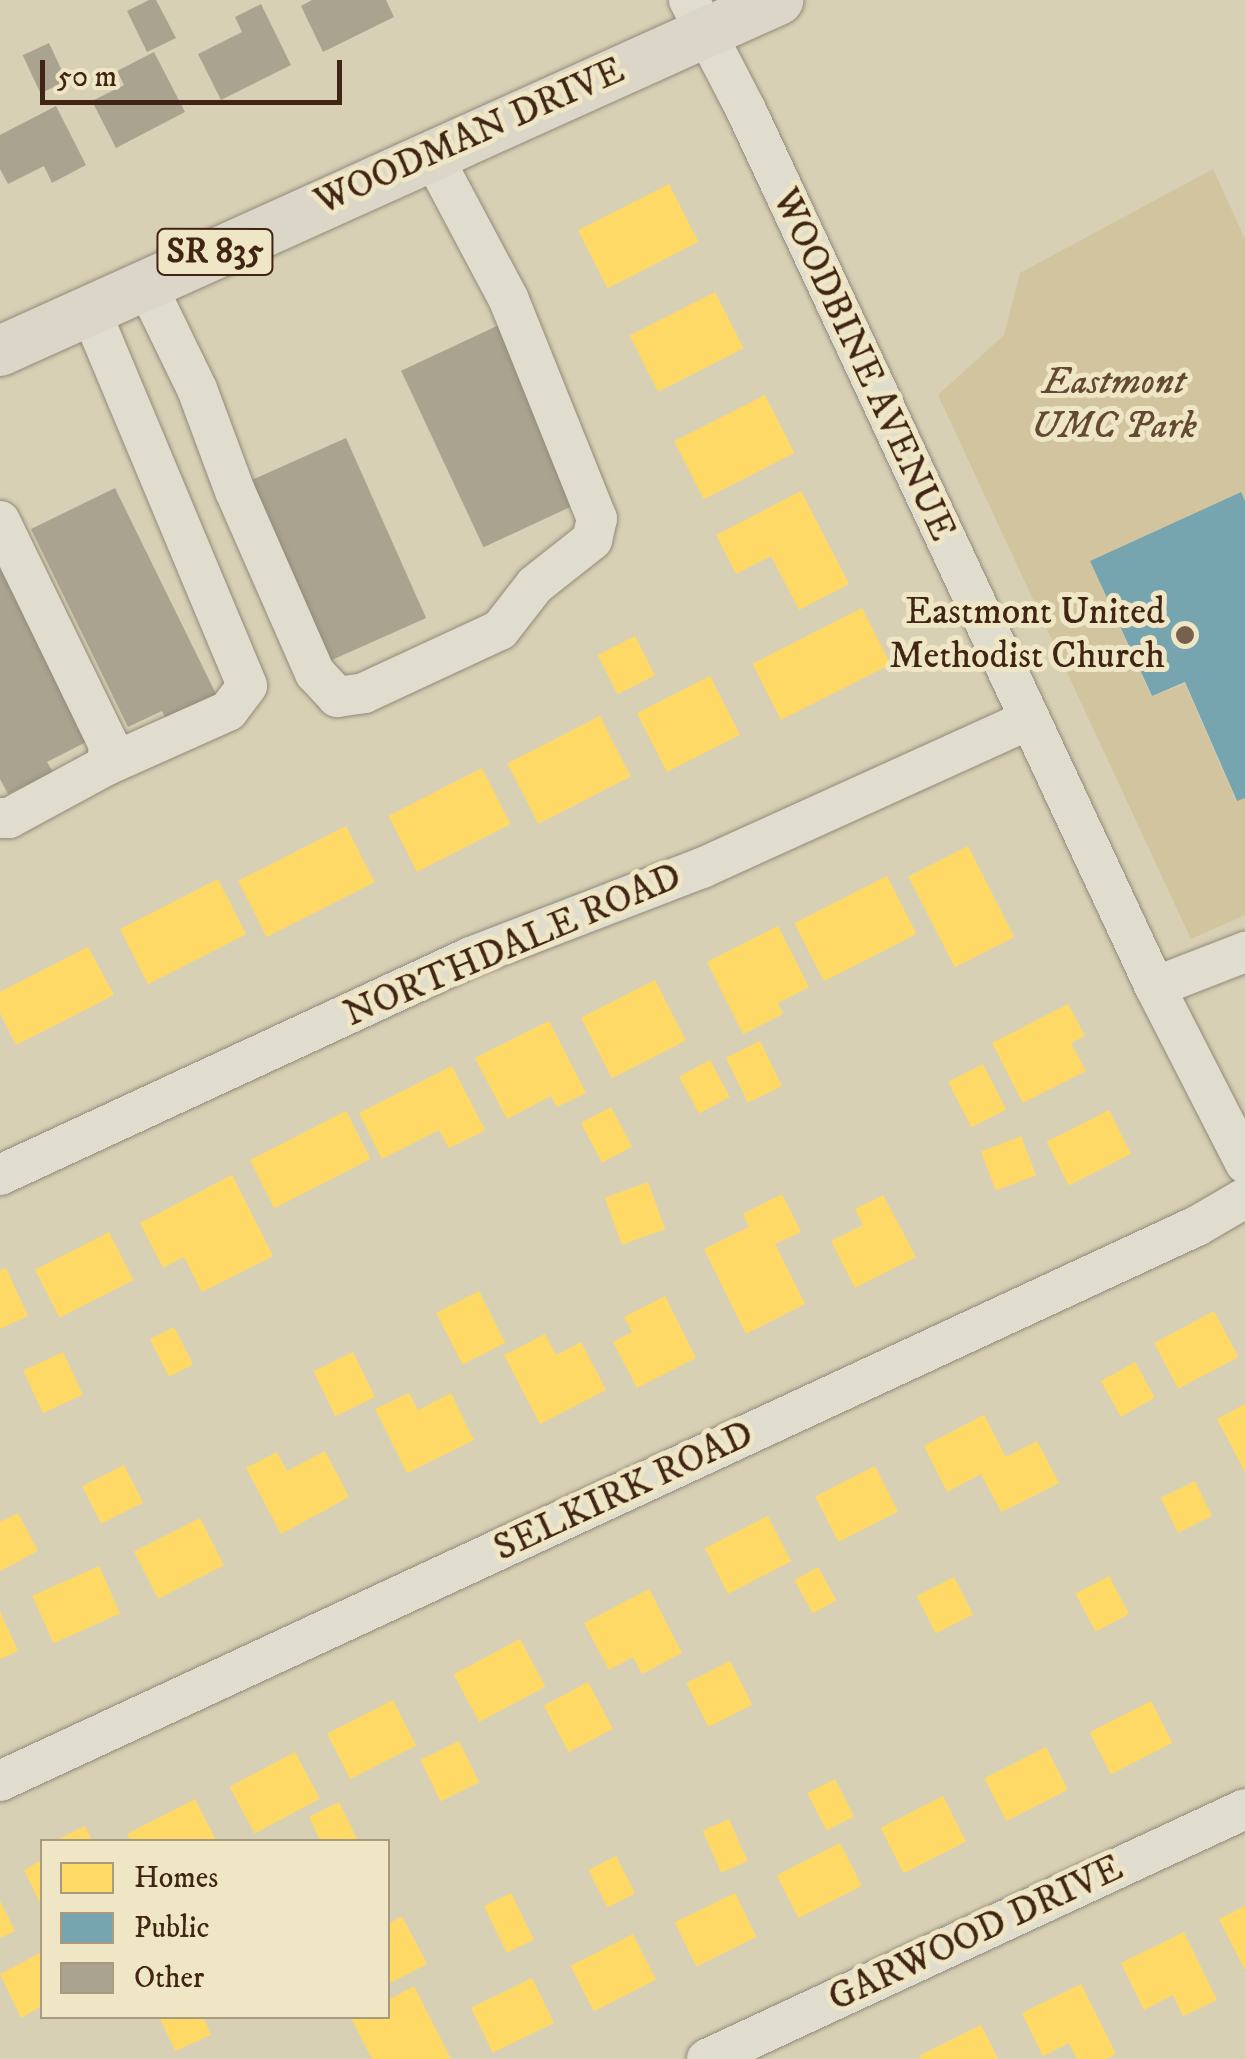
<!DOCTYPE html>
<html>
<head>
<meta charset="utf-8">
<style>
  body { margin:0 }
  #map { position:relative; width:1245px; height:2059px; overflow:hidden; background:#d8d0b5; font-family:"IM FELL DW Pica",serif }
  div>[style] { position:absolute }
  .green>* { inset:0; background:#d1c49f }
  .homes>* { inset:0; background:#ffd966; transform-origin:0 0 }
  .public>* { inset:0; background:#76a5af }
  .building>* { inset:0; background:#aaa390; transform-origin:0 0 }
  .roads { filter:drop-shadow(0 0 2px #938a79) drop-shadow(0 0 2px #938a79) }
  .minor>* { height:40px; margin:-20px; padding:0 20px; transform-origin:20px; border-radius:20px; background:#e0dcce }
  .major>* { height:50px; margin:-25px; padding:0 25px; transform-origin:25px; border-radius:25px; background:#dbd6c7 }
  .dots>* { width:28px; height:28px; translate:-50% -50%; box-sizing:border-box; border:5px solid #efe6c5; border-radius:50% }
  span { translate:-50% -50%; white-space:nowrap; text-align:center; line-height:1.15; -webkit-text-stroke:10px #efe6c5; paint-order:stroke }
  .shield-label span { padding:2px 8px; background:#efe6c5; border:2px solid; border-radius:8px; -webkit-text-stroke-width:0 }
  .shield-label { font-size:35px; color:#412514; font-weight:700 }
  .street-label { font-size:38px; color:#412514 }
  .park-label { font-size:38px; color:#644a32; font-style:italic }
  .poi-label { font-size:38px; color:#412514 }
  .right { translate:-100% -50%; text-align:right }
  .legend { position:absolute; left:40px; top:1839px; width:350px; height:180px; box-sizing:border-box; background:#efe6c5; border:2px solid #a9997e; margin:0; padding:12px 18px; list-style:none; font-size:30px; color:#412514 }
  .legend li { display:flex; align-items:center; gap:20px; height:50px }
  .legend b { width:50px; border:2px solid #a9997e }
  .scale { position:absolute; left:40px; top:60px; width:302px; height:45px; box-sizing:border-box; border:5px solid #412514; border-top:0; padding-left:12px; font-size:30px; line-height:35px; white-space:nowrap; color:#412514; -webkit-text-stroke:8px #efe6c5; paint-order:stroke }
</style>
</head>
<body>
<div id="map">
  <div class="green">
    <i style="clip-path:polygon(1213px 169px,1245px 239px,1245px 501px,1240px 492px,1090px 561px,1151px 696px,1185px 684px,1236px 801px,1245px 797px,1245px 915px,1191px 939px,938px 395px,1004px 335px,1020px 273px)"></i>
  </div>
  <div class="homes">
    <i style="left:669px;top:184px;width:65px;height:102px;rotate:63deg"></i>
    <i style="left:715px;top:292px;width:63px;height:96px;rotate:63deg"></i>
    <i style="left:765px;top:395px;width:65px;height:102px;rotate:63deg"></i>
    <i style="clip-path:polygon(801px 491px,849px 584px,799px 610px,771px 556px,736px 574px,716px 535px)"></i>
    <i style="left:862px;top:608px;width:63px;height:123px;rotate:63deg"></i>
    <i style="left:635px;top:636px;width:44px;height:42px;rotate:63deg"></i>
    <i style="left:710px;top:676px;width:66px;height:82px;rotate:63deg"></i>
    <i style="left:600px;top:716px;width:68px;height:104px;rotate:63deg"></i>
    <i style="left:482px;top:768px;width:63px;height:105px;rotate:63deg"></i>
    <i style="left:346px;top:826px;width:63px;height:121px;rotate:63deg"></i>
    <i style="left:968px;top:846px;width:102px;height:67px;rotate:63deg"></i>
    <i style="left:887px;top:876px;width:65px;height:104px;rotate:63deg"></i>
    <i style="left:218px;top:879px;width:62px;height:110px;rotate:63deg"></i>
    <i style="clip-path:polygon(778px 926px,809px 987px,778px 1003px,783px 1014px,743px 1034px,707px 962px)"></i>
    <i style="clip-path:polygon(88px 947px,114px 995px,16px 1045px,0 1013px,0 992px)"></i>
    <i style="left:655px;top:980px;width:68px;height:83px;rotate:63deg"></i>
    <i style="clip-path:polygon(1068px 1004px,1085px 1036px,1071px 1043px,1086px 1071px,1023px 1103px,992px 1043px)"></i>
    <i style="clip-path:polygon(549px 1021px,586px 1093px,557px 1107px,551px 1096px,507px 1119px,475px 1058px)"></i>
    <i style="left:760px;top:1041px;width:50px;height:38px;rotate:64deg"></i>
    <i style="left:710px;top:1060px;width:42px;height:35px;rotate:62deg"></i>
    <i style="left:983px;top:1064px;width:51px;height:39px;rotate:63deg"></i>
    <i style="clip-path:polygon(452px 1066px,485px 1130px,449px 1148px,439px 1130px,382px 1159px,359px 1113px)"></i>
    <i style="left:611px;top:1107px;width:45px;height:34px;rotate:62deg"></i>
    <i style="left:1109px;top:1110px;width:49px;height:70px;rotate:63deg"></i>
    <i style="left:346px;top:1111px;width:54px;height:108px;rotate:63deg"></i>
    <i style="left:1021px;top:1136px;width:42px;height:43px;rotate:69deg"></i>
    <i style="clip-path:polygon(232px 1175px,273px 1256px,202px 1292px,184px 1257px,163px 1268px,140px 1223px)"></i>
    <i style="left:648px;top:1182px;width:50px;height:46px;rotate:70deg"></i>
    <i style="clip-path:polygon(782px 1194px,801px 1232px,775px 1244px,805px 1304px,746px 1334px,704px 1249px,749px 1227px,743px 1214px)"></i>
    <i style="clip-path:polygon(883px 1195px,916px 1257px,855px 1288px,831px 1241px,863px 1225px,855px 1209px)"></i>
    <i style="left:109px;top:1232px;width:54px;height:83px;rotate:63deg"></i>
    <i style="clip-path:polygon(6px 1268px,28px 1316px,0 1329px,0 1270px)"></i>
    <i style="left:479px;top:1291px;width:58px;height:48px;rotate:63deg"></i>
    <i style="clip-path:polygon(665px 1296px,696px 1358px,637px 1388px,613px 1342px,632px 1332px,624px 1317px)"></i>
    <i style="left:1214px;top:1311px;width:52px;height:68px;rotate:62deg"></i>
    <i style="left:174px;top:1327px;width:42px;height:27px;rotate:63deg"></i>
    <i style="clip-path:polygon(545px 1334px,556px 1355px,581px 1342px,606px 1390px,540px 1424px,504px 1355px)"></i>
    <i style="left:63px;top:1352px;width:47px;height:44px;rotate:65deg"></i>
    <i style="left:353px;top:1352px;width:50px;height:44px;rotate:64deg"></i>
    <i style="left:1135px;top:1362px;width:41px;height:39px;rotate:61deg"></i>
    <i style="clip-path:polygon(409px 1393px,418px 1410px,451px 1393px,474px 1440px,407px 1473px,375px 1409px)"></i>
    <i style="clip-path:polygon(1245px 1404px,1245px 1472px,1217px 1419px)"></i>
    <i style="clip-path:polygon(984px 1415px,1006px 1457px,1037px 1441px,1059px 1483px,1001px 1512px,981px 1474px,947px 1492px,924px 1446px)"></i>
    <i style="clip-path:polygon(325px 1451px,349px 1497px,281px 1534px,246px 1468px,277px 1452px,287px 1471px)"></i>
    <i style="left:124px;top:1465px;width:42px;height:47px;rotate:63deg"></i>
    <i style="left:875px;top:1466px;width:51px;height:67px;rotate:63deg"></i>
    <i style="left:1195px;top:1481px;width:39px;height:38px;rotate:64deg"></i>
    <i style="clip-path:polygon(18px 1513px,38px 1551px,0 1571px,0 1522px)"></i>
    <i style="left:768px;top:1516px;width:51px;height:71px;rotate:63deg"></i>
    <i style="left:200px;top:1518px;width:53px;height:74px;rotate:63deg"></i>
    <i style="left:99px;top:1566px;width:52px;height:73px;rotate:66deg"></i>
    <i style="left:818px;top:1567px;width:38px;height:27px;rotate:61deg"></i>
    <i style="left:1109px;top:1576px;width:43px;height:38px;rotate:62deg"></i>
    <i style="left:954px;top:1577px;width:42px;height:42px;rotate:63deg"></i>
    <i style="clip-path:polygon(649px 1589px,682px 1653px,642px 1674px,633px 1657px,609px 1670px,584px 1623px)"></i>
    <i style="clip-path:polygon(0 1611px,18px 1651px,0 1659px)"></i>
    <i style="left:520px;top:1639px;width:54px;height:75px;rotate:62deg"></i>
    <i style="left:730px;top:1661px;width:49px;height:49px;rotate:63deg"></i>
    <i style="left:588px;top:1682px;width:53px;height:50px;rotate:62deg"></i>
    <i style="left:393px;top:1700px;width:51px;height:74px;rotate:63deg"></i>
    <i style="left:1151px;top:1701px;width:47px;height:69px;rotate:63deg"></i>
    <i style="left:459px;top:1741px;width:46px;height:43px;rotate:64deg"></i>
    <i style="left:1046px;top:1747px;width:48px;height:69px;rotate:63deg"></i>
    <i style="left:295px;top:1752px;width:53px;height:74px;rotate:62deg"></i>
    <i style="left:835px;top:1779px;width:42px;height:31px;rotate:63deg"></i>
    <i style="left:943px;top:1796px;width:51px;height:70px;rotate:63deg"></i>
    <i style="clip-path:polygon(195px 1799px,217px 1842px,131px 1842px,127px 1834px)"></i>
    <i style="clip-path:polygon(339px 1802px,357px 1839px,321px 1842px,309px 1817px)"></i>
    <i style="left:729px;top:1819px;width:46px;height:29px;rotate:66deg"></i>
    <i style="clip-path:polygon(85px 1826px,93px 1842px,53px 1842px)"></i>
    <i style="left:840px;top:1843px;width:48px;height:71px;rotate:63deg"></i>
    <i style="left:616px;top:1856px;width:42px;height:31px;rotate:63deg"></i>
    <i style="clip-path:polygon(42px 1860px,42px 1907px,24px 1870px)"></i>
    <i style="left:511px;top:1893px;width:52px;height:30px;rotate:64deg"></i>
    <i style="left:735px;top:1893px;width:49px;height:67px;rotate:64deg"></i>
    <i style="clip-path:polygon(0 1901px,15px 1931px,0 1938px)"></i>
    <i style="clip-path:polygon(1245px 1906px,1245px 1970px,1219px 1919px)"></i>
    <i style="clip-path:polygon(402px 1916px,427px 1964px,390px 1983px,388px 1924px)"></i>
    <i style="clip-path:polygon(1184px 1932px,1217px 2000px,1183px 2016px,1173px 1995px,1144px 2010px,1121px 1963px)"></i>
    <i style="left:633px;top:1934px;width:51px;height:70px;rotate:63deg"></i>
    <i style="clip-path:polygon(42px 1952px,42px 2006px,21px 2018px,0 1974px)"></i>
    <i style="left:532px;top:1978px;width:50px;height:68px;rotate:64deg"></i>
    <i style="clip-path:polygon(1081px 1984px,1116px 2054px,1107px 2059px,1077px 2059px,1069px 2043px,1043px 2056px,1022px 2013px)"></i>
    <i style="clip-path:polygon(414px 1986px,451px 2059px,372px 2059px,351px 2018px,388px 2016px,388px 2000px)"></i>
    <i style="clip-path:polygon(159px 2016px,203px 2016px,211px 2035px,175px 2051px)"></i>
    <i style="clip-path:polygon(981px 2025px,998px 2059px,921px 2059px,919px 2056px)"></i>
  </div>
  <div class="public">
    <i style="clip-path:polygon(1241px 492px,1245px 501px,1245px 798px,1237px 801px,1185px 682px,1152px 696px,1090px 561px)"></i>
  </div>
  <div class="building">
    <i style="clip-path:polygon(149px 0,156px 0,176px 38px,147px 52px,127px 11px)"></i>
    <i style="clip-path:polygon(312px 0,386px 0,394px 17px,323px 52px,301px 6px)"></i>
    <i style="clip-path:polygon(261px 4px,291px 65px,221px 100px,198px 54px,242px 32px,235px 17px)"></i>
    <i style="left:49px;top:43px;width:42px;height:29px;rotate:65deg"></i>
    <i style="clip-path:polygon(154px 52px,185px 112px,116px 148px,92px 101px,124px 85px,117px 71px)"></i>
    <i style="clip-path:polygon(56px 106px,86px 165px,52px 183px,44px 166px,8px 184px,0 169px,0 135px)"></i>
    <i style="left:499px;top:325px;width:195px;height:108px;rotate:65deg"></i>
    <i style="left:346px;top:438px;width:197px;height:110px;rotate:66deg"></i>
    <i style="clip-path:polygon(115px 488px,217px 696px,167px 721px,162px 711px,128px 727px,31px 529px)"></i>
    <i style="clip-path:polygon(0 568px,86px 742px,47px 762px,53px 772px,8px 794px,0 779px)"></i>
  </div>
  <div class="roads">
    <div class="minor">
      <i style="left:689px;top:0;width:124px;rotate:62.6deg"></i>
      <i style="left:746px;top:110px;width:968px;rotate:65deg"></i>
      <i style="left:1155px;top:987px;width:198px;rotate:62.9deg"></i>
      <i style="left:146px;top:284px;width:117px;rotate:64.1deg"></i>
      <i style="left:197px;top:389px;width:109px;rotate:69.6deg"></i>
      <i style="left:235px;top:491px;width:199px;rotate:66.3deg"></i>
      <i style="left:315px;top:673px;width:33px;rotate:47deg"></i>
      <i style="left:337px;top:697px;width:27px;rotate:-8deg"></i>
      <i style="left:364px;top:693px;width:150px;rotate:-24.9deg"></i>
      <i style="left:500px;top:630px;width:57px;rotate:-52.1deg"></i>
      <i style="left:535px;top:585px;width:73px;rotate:-38.3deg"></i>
      <i style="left:592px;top:540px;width:22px;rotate:-77deg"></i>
      <i style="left:597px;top:519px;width:238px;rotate:-111.9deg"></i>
      <i style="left:508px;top:298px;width:164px;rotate:-118deg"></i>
      <i style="left:90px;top:310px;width:407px;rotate:67.3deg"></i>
      <i style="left:247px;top:686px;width:31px;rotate:127deg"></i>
      <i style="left:228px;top:711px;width:133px;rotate:155.9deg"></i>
      <i style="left:0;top:521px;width:249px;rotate:64.1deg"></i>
      <i style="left:109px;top:745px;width:20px;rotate:96deg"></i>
      <i style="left:107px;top:765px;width:111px;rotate:151.6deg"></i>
      <i style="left:9px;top:818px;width:9px;rotate:180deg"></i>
      <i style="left:1155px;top:987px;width:97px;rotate:-21.3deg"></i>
      <i style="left:0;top:1175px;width:519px;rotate:-24.84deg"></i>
      <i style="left:471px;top:957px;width:248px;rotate:-21.1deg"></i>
      <i style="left:702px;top:868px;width:358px;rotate:-24.4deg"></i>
      <i style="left:0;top:1781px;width:1319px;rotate:-24.88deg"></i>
      <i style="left:1197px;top:1226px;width:56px;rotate:-30.3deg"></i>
      <i style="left:707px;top:2059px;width:593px;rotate:-24.92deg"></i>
    </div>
    <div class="major">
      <i style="left:0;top:351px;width:854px;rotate:-24.28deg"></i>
    </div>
  </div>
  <div class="dots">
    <i style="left:1185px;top:635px;background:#76614c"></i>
  </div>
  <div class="shield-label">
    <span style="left:215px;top:252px">SR 835</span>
  </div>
  <div class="street-label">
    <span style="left:470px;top:137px;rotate:-24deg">WOODMAN DRIVE</span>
    <span style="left:863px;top:365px;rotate:65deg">WOODBINE AVENUE</span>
    <span style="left:513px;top:946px;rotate:-23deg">NORTHDALE ROAD</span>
    <span style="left:624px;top:1492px;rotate:-25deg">SELKIRK ROAD</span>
    <span style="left:976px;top:1934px;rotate:-25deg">GARWOOD DRIVE</span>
  </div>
  <div class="park-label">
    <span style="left:1114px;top:405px">Eastmont<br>UMC Park</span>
  </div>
  <div class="poi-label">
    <span class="right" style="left:1165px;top:635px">Eastmont United<br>Methodist Church</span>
  </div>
  <ul class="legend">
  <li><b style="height:28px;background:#ffd966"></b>Homes</li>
  <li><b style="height:28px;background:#76a5af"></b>Public</li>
  <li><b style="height:28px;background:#aaa390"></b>Other</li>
  </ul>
  <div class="scale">50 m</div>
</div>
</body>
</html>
